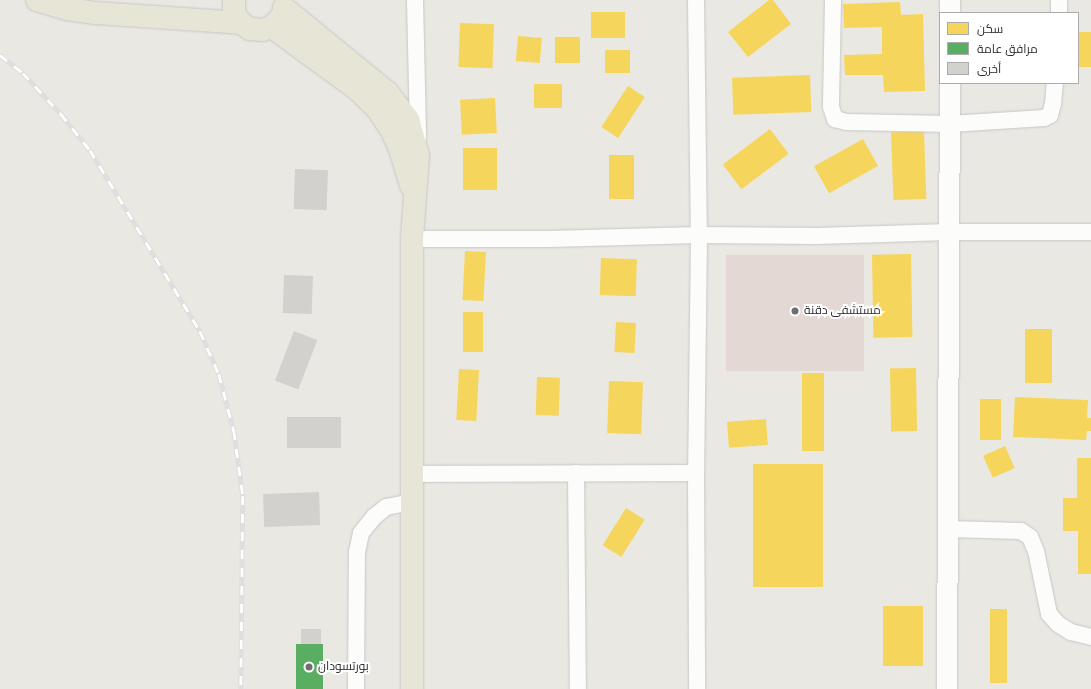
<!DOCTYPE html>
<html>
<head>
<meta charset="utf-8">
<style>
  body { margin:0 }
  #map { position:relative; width:1091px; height:689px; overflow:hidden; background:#eae8e2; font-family:Roboto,Cairo,sans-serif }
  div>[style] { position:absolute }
  .medical>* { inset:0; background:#e3d8d4; transform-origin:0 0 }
  .homes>* { inset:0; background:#f6d55c; transform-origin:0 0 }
  .public>* { inset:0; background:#5aae61; transform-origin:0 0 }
  .building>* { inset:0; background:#d3d1cd; transform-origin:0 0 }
  .roads { filter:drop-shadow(0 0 1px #c7c7c7) drop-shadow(0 0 1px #c7c7c7) }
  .minor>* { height:16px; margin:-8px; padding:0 8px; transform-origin:8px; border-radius:8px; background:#fcfcfb }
  .tertiary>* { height:20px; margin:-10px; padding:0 10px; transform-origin:10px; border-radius:10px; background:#fcfcfb }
  .primary>* { height:22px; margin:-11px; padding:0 11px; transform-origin:11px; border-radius:11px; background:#e7e5d5 }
  .rail>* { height:4.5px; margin-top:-2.25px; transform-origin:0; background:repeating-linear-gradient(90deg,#fff 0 9px,#dededf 0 18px); box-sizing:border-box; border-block:1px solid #dededf }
  .dots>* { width:11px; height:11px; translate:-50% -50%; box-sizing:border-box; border:2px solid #fff; border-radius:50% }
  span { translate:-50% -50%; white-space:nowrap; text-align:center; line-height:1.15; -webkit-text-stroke:4px #fff; paint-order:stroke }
  .poi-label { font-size:12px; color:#2c2c2c }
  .left { translate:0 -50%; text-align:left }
  .legend { position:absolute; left:939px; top:12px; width:140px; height:72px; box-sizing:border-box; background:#fff; border:1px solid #ababab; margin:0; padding:5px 7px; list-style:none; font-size:12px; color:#2c2c2c }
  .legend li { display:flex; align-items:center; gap:8px; height:20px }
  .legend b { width:20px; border:1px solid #ababab }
</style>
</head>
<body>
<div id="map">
  <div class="medical">
    <i style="left:726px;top:255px;width:138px;height:116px"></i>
  </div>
  <div class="homes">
    <i style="clip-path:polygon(769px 0,773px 0,791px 24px,748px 57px,728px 32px)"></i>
    <i style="clip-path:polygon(900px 2px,901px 15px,923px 14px,925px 91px,884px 92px,883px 75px,845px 75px,844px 55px,882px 54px,882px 27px,844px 28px,843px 4px)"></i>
    <i style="left:591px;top:12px;width:34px;height:26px"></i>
    <i style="left:460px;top:23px;width:34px;height:44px;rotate:2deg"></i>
    <i style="left:1078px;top:32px;width:13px;height:35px"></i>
    <i style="left:518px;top:36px;width:24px;height:25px;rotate:5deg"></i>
    <i style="left:555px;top:37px;width:25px;height:26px"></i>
    <i style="left:605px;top:50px;width:25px;height:23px"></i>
    <i style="left:810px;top:75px;width:37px;height:78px;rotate:88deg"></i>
    <i style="left:534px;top:84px;width:28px;height:24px"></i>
    <i style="left:628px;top:86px;width:20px;height:49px;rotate:33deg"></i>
    <i style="left:495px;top:98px;width:35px;height:35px;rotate:87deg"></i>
    <i style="left:770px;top:129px;width:31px;height:59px;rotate:53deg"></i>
    <i style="left:924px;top:131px;width:68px;height:33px;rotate:88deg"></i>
    <i style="left:863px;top:139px;width:31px;height:56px;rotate:61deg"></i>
    <i style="left:463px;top:148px;width:34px;height:42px"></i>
    <i style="left:609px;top:155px;width:25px;height:44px"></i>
    <i style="left:465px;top:251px;width:21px;height:49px;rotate:3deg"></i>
    <i style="left:911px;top:254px;width:83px;height:39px;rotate:89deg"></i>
    <i style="left:601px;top:258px;width:36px;height:37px;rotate:2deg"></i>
    <i style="left:463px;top:312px;width:20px;height:40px"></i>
    <i style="left:616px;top:322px;width:20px;height:30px;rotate:3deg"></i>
    <i style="left:1025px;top:329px;width:27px;height:54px"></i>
    <i style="left:916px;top:368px;width:63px;height:26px;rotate:89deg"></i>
    <i style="left:459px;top:369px;width:20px;height:51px;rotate:3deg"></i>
    <i style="left:802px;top:373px;width:22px;height:78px"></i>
    <i style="left:537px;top:377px;width:23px;height:38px;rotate:2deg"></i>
    <i style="left:609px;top:381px;width:34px;height:52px;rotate:2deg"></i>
    <i style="clip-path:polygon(1015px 397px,1088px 400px,1087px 418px,1091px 418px,1091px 431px,1087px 431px,1086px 440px,1013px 437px)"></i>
    <i style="left:980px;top:399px;width:21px;height:41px"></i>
    <i style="left:766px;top:419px;width:26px;height:39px;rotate:86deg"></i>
    <i style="left:1005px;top:446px;width:24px;height:24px;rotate:66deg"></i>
    <i style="clip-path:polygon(1077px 458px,1091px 458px,1091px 574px,1078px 574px,1078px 531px,1063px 531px,1063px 498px,1077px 498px)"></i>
    <i style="left:753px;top:464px;width:70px;height:123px"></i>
    <i style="left:626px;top:508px;width:22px;height:44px;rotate:32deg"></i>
    <i style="left:883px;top:606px;width:40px;height:60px"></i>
    <i style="left:990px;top:609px;width:17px;height:74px"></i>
  </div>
  <div class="public">
    <i style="left:296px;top:644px;width:27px;height:45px"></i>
  </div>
  <div class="building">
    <i style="left:295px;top:169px;width:33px;height:40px;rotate:2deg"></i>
    <i style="left:284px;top:275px;width:29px;height:38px;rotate:2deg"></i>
    <i style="left:294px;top:331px;width:25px;height:53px;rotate:21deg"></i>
    <i style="left:287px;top:417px;width:54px;height:31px"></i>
    <i style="left:319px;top:492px;width:33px;height:56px;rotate:88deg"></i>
    <i style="left:301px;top:629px;width:20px;height:15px"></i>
  </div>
  <div class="roads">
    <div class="minor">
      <i style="left:415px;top:0;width:137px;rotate:88.7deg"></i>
      <i style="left:696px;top:0;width:235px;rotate:89.3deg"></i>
      <i style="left:699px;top:235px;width:238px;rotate:90.7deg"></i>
      <i style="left:696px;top:473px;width:216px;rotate:89.7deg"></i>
      <i style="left:833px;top:0;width:107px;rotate:91.1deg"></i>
      <i style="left:831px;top:107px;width:13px;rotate:72deg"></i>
      <i style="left:835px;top:119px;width:11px;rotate:15deg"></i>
      <i style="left:846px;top:122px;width:104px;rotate:1.1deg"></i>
      <i style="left:950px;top:124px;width:94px;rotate:-3.7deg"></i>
      <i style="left:1044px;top:118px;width:7px;rotate:-27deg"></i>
      <i style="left:1050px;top:115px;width:11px;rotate:-75deg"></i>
      <i style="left:1053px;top:104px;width:21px;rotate:-85deg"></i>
      <i style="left:1059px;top:13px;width:13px;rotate:-90deg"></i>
      <i style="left:412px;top:239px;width:137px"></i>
      <i style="left:549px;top:239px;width:150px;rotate:-1.5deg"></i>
      <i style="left:699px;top:235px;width:118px;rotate:0.5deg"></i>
      <i style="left:817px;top:236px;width:133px;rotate:-1.7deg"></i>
      <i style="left:950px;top:232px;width:141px"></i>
      <i style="left:576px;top:473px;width:216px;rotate:89.5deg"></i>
      <i style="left:411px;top:474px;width:285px;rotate:-0.2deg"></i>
      <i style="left:948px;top:529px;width:73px;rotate:1.6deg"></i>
      <i style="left:1021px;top:531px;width:11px;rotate:34deg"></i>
      <i style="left:1030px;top:537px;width:15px;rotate:67deg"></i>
      <i style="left:1036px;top:551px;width:64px;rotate:78.3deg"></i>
      <i style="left:1049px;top:614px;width:13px;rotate:48deg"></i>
      <i style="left:1058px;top:624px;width:15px;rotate:32deg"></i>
      <i style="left:1071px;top:632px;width:21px;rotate:14deg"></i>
      <i style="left:356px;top:689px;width:137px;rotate:-89.6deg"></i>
      <i style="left:357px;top:552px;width:19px;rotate:-78deg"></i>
      <i style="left:361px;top:533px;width:22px;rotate:-51deg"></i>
      <i style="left:375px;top:516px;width:14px;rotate:-39deg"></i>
      <i style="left:386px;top:507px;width:25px;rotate:-11deg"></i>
    </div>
    <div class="tertiary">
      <i style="left:950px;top:0;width:13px;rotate:90deg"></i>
      <i style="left:947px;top:689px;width:606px;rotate:-89.72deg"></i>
    </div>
    <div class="primary">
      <i style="left:37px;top:0;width:31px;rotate:17deg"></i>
      <i style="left:67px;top:9px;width:29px;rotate:8deg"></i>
      <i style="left:96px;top:13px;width:145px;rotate:3.9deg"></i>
      <i style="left:234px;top:0;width:13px;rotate:90deg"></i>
      <i style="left:234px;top:13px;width:12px;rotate:55deg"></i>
      <i style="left:241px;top:23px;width:11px;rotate:34deg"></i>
      <i style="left:250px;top:29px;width:12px;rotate:5deg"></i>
      <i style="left:262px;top:30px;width:10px;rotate:-17deg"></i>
      <i style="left:272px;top:27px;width:13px;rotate:-48deg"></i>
      <i style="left:284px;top:8px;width:134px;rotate:39.3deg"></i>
      <i style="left:388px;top:93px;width:34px;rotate:53deg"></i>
      <i style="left:408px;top:120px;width:36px;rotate:74deg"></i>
      <i style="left:418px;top:155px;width:84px;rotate:94.1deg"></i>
      <i style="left:412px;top:239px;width:450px;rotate:90deg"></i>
      <i style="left:272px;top:27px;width:105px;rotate:36.1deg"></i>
      <i style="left:357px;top:89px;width:28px;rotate:44deg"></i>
      <i style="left:377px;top:108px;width:27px;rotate:57deg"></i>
      <i style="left:392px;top:131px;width:20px;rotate:66deg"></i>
      <i style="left:400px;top:149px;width:39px;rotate:73deg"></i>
    </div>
  </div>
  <div class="rail">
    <i style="left:0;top:55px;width:29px;rotate:38deg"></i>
    <i style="left:23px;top:73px;width:56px;rotate:47.2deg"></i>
    <i style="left:61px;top:114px;width:46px;rotate:51.1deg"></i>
    <i style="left:90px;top:150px;width:212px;rotate:58.7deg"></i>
    <i style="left:200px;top:331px;width:47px;rotate:66.2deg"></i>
    <i style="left:219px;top:374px;width:59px;rotate:75.3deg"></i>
    <i style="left:234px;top:431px;width:66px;rotate:82.1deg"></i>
    <i style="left:243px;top:496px;width:193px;rotate:90.6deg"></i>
  </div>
  <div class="dots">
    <i style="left:795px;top:311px;background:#6e6e6c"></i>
    <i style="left:309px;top:667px;background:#6e6e6c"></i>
  </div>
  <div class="poi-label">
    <span class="left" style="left:804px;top:311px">مستشفى دقنة</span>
    <span class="left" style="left:318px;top:667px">بورتسودان</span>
  </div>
  <ul class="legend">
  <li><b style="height:11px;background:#f6d55c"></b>سكن</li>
  <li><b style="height:11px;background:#5aae61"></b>مرافق عامة</li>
  <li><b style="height:11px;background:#d3d1cd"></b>أخرى</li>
  </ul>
</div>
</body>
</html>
